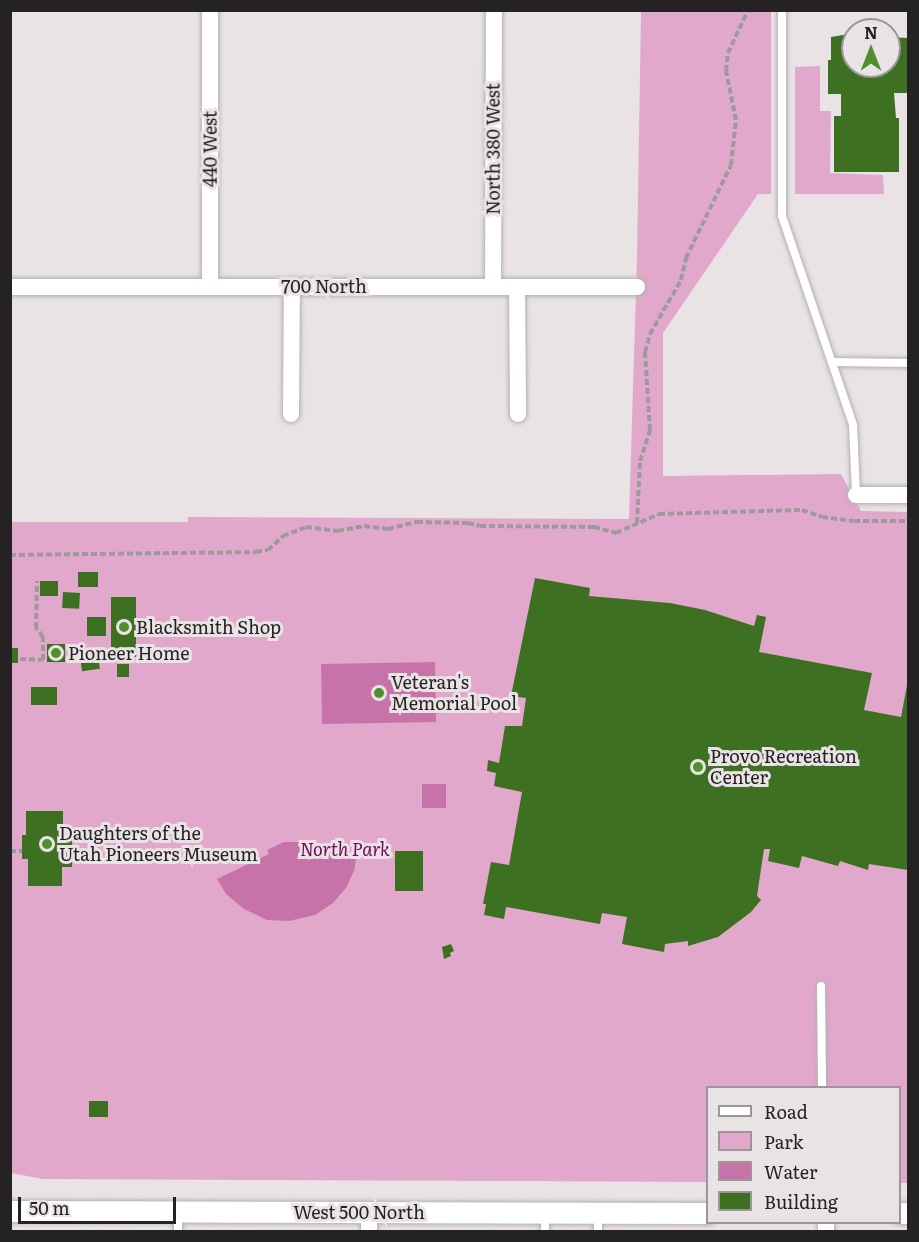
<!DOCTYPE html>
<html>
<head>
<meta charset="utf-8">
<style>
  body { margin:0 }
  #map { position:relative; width:919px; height:1242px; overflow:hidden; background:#e9e3e6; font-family:Literata,serif }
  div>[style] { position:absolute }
  .green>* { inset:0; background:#e2a8cb }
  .water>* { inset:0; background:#c773a9; transform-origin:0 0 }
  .building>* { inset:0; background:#3d7020; transform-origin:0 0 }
  .path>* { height:4px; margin-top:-2px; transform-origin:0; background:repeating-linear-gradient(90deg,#9e9a9c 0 6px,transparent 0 9px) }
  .roads { filter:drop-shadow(0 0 2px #b5afb2) drop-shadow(0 0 2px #b5afb2) }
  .service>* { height:8px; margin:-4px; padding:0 4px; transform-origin:4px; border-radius:4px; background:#fff }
  .minor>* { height:16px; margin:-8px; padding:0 8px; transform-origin:8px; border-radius:8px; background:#fff }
  .tertiary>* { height:21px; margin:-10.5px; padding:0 10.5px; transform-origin:10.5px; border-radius:10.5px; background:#fff }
  .dots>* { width:16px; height:16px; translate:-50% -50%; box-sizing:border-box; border:3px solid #e9e3e6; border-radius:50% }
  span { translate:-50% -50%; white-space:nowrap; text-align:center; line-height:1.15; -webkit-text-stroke:6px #e9e3e6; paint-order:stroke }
  .street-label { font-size:18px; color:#252224 }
  .poi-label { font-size:18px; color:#252224 }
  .left { translate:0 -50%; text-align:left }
  .park-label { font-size:18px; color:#720757; font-style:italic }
  .frame { position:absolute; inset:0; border:12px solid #252224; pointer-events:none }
  .legend { position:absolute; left:706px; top:1086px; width:195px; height:138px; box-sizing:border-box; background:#e9e3e6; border:2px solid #9b9698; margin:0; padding:8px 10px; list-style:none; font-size:18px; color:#252224 }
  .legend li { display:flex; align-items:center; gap:12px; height:30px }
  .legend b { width:30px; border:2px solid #9b9698 }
  .north { position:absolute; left:841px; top:18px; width:60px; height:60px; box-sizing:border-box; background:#e9e3e6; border:2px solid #9b9698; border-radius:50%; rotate:0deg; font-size:16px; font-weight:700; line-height:24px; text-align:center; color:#252224 }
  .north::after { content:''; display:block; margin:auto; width:21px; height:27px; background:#508e2e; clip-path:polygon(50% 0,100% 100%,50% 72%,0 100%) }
  .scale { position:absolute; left:18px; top:1197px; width:158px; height:27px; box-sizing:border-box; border:3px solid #252224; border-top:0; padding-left:8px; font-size:18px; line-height:21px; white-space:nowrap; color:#252224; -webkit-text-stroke:4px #e9e3e6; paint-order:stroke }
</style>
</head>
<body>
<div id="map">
  <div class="green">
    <i style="clip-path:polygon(641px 11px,771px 11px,771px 194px,758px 194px,663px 333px,663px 476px,841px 474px,861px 511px,908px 512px,908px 1183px,900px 1183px,900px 1088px,708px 1088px,707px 1182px,43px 1179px,11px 1173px,10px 522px,188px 522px,188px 517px,629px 519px,637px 258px)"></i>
    <i style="clip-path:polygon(820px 66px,820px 111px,831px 111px,830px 173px,883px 175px,884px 194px,795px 194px,795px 67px)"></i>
  </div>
  <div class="water">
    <i style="left:435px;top:662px;width:60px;height:114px;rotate:89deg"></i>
    <i style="left:422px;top:784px;width:24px;height:24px"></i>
    <i style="clip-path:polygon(284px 842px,311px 842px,313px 849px,357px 853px,354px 871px,346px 888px,333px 903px,315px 915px,289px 921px,267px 920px,244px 909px,226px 894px,217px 879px,269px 854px,267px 850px)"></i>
  </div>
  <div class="building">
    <i style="clip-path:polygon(849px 34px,853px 35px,853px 66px,889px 66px,889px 37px,908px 38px,908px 93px,894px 93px,896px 118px,899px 118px,899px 172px,834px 172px,834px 116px,841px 116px,841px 94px,828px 94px,828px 60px,831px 60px,831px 37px)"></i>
    <i style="left:98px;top:572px;width:15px;height:20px;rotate:90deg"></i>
    <i style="clip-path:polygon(535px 578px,590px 588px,589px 596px,670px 603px,705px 610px,754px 626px,757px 615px,766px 617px,759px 652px,872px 673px,864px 710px,901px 717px,908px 680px,908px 870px,869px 864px,868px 870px,840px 861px,838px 866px,802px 856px,799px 868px,768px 861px,770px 849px,764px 849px,757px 896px,761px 900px,751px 912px,718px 937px,688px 946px,688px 941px,665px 944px,664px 952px,622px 944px,627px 917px,602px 913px,600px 924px,506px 907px,504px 919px,484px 915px,486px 904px,483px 904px,491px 862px,509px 865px,522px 792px,494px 786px,496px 773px,487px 771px,488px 760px,499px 763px,505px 726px,522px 726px,526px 698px,511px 696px)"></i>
    <i style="left:40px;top:581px;width:18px;height:15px"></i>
    <i style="left:63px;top:592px;width:17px;height:16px;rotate:3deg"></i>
    <i style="left:111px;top:597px;width:25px;height:60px"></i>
    <i style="left:87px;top:617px;width:19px;height:19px"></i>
    <i style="left:47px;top:644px;width:18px;height:18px"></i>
    <i style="left:10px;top:648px;width:8px;height:15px"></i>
    <i style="left:97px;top:648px;width:21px;height:18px;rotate:82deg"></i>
    <i style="left:117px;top:664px;width:12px;height:13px"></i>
    <i style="left:31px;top:687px;width:26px;height:18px"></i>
    <i style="clip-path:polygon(26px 811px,63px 811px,63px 836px,72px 836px,72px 867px,62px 867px,62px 886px,28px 886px,28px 859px,22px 859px,22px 835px,26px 835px)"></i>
    <i style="left:395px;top:851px;width:28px;height:40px"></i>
    <i style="clip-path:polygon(451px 944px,454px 951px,450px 953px,451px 956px,444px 959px,442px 947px)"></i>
    <i style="left:89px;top:1101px;width:19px;height:16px"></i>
  </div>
  <div class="path">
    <i style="left:637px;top:523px;width:62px;rotate:-87.2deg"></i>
    <i style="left:640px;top:461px;width:33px;rotate:-72deg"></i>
    <i style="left:650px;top:430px;width:78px;rotate:-93.7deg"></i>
    <i style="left:645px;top:352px;width:19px;rotate:-74deg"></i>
    <i style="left:650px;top:334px;width:62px;rotate:-60.1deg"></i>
    <i style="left:681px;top:280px;width:23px;rotate:-77deg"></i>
    <i style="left:686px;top:258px;width:103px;rotate:-64.2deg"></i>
    <i style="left:731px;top:165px;width:45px;rotate:-83.7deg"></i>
    <i style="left:736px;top:120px;width:50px;rotate:-101.5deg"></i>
    <i style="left:726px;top:71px;width:18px;rotate:-84deg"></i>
    <i style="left:728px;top:53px;width:47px;rotate:-65.1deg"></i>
    <i style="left:10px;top:555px;width:246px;rotate:-0.7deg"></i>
    <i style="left:256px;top:552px;width:12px;rotate:-9deg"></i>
    <i style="left:268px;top:550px;width:21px;rotate:-43deg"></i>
    <i style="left:283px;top:536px;width:25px;rotate:-21deg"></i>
    <i style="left:306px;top:527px;width:32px;rotate:7deg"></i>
    <i style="left:338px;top:531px;width:26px;rotate:-11deg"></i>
    <i style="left:364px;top:526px;width:24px;rotate:7deg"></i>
    <i style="left:388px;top:529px;width:30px;rotate:-14deg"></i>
    <i style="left:417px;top:522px;width:51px;rotate:1.1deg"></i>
    <i style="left:468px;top:523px;width:12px;rotate:14deg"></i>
    <i style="left:480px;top:526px;width:114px;rotate:0.5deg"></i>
    <i style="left:594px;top:527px;width:23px;rotate:15deg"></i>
    <i style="left:616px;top:533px;width:47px;rotate:-23.8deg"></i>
    <i style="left:659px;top:514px;width:143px;rotate:-1.6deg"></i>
    <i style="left:802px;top:510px;width:21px;rotate:19deg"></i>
    <i style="left:822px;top:517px;width:32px;rotate:7deg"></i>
    <i style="left:854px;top:521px;width:54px"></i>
    <i style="left:20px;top:659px;width:23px;rotate:2deg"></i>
    <i style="left:43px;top:660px;width:23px;rotate:-90deg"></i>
    <i style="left:43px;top:637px;width:11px;rotate:-128deg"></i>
    <i style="left:36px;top:628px;width:47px;rotate:-88.8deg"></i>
    <i style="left:10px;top:851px;width:12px"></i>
  </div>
  <div class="roads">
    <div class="service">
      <i style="left:782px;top:10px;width:206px;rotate:90deg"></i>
      <i style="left:782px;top:216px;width:221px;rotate:71.2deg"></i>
      <i style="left:853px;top:425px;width:70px;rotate:87.5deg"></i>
      <i style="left:832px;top:362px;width:76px;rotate:0.8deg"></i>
      <i style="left:821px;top:986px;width:102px;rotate:89.4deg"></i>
      <i style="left:178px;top:1212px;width:20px;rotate:90deg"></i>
      <i style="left:545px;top:1214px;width:18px;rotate:90deg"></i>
      <i style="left:598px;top:1232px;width:19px;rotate:-90deg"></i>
    </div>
    <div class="minor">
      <i style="left:10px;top:287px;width:627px"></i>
      <i style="left:210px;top:287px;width:277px;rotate:-90deg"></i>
      <i style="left:493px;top:287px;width:277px;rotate:-89.8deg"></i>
      <i style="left:517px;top:287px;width:127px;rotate:89.5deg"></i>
      <i style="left:291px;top:414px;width:128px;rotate:-89.6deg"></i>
      <i style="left:856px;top:495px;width:52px"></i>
      <i style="left:369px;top:1212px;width:20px;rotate:90deg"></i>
      <i style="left:826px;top:1222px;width:10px;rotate:90deg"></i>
    </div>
    <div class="tertiary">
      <i style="left:10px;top:1211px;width:698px;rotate:0.16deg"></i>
      <i style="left:900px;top:1213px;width:8px"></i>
    </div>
  </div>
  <div class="dots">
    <i style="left:124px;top:627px;background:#508e2e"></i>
    <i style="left:56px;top:653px;background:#508e2e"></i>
    <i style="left:379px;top:693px;background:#508e2e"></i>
    <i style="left:698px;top:767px;background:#508e2e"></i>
    <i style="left:47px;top:844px;background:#508e2e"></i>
  </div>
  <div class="street-label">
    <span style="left:210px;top:149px;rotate:-90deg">440 West</span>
    <span style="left:493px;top:149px;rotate:-90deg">North 380 West</span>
    <span style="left:324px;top:286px">700 North</span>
    <span style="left:359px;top:1212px">West 500 North</span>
  </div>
  <div class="poi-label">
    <span class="left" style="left:136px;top:627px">Blacksmith Shop</span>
    <span class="left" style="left:68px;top:653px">Pioneer Home</span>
    <span class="left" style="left:391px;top:693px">Veteran's<br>Memorial Pool</span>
    <span class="left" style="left:710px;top:767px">Provo Recreation<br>Center</span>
    <span class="left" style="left:59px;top:844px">Daughters of the<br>Utah Pioneers Museum</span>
  </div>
  <div class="park-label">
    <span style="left:345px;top:849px">North Park</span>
  </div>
  <div class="frame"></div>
  <ul class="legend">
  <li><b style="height:8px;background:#fff"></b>Road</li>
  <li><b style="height:16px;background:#e2a8cb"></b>Park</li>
  <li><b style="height:16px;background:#c773a9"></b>Water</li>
  <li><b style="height:16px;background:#3d7020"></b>Building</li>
  </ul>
  <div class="north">N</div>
  <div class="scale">50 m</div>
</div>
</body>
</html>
